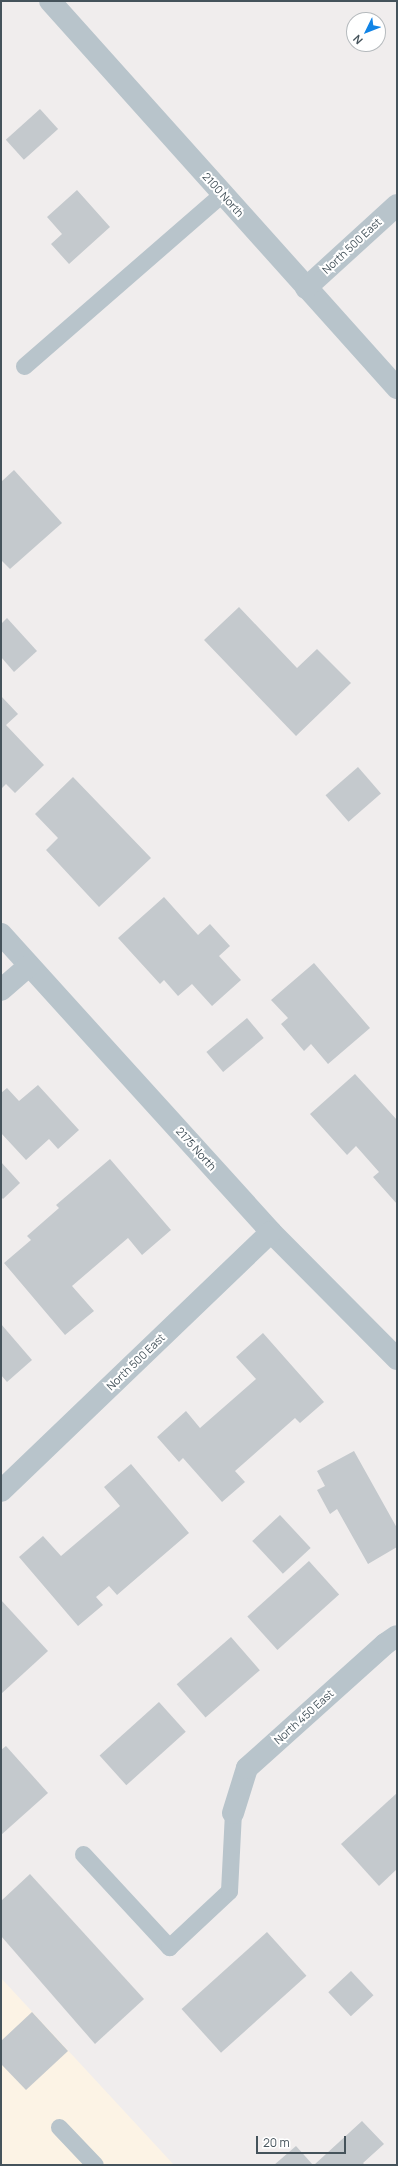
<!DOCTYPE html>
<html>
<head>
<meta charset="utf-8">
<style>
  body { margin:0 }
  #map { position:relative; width:398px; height:2166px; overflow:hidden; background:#f0eded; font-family:Manrope,sans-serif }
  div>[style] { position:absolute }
  .commercial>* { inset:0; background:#fcf3e5 }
  .building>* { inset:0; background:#c4c9cd; transform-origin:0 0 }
  .service>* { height:17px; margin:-8.5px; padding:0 8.5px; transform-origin:8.5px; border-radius:8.5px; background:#b8c4cb }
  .minor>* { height:22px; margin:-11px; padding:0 11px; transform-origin:11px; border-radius:11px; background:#b8c4cb }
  span { translate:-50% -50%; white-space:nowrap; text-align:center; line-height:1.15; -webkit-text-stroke:4px #fff; paint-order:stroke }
  .street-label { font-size:11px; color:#45535b }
  .frame { position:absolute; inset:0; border:2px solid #45535b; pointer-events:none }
  .north { position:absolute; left:346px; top:12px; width:40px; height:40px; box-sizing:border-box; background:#fff; border:1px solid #b5babd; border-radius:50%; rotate:227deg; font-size:11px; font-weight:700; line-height:16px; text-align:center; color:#45535b }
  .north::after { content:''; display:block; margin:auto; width:14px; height:18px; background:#1184e6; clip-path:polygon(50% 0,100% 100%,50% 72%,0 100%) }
  .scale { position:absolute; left:256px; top:2136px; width:90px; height:18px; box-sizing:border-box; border:2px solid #45535b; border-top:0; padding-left:5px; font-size:12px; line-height:14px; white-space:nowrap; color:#45535b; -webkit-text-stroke:3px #fff; paint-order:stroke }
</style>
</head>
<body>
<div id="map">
  <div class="commercial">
    <i style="clip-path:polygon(1px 1978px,174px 2165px,1px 2165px)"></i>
  </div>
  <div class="building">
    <i style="left:40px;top:109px;width:27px;height:46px;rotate:48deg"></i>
    <i style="clip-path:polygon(77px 190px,110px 227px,69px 264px,51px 244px,62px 234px,47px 217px)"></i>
    <i style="clip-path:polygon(14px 470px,62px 523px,10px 569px,1px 560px,1px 482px)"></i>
    <i style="clip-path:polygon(239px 607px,297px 668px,317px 649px,351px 683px,296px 736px,204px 640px)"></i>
    <i style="clip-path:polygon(7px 618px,37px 651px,14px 672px,1px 657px,1px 624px)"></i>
    <i style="clip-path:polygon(1px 696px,18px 714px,6px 725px,44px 765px,15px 793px,6px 784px,1px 789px)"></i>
    <i style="left:358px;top:767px;width:35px;height:43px;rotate:49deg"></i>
    <i style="clip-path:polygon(73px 777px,151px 858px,99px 907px,46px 850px,58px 838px,35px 814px)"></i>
    <i style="clip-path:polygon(164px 897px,198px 935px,210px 924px,230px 946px,219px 956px,241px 980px,212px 1006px,192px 984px,178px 996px,164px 980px,160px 984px,118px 938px)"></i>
    <i style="clip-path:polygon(314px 963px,370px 1028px,328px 1064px,311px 1044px,304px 1051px,281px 1024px,288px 1018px,271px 1000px)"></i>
    <i style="left:247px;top:1018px;width:26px;height:53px;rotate:50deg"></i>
    <i style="clip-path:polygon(355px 1074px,397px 1120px,397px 1204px,373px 1177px,379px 1172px,356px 1146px,347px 1155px,310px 1114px)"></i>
    <i style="clip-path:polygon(38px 1085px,79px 1130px,58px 1149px,49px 1139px,26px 1160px,1px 1133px,1px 1093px,7px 1088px,19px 1101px)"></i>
    <i style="clip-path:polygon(110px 1159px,171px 1230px,142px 1255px,128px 1238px,72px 1286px,94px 1311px,65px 1335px,4px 1263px,31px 1240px,27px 1236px,59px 1208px,56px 1205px)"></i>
    <i style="clip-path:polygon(1px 1162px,20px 1183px,3px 1199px,1px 1197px)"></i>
    <i style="clip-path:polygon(1px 1324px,32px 1360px,7px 1382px,1px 1375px)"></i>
    <i style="clip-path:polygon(263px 1333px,324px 1402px,300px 1423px,295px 1418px,235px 1471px,245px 1482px,222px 1502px,183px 1458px,179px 1462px,157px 1437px,186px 1411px,200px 1428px,256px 1379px,236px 1357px)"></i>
    <i style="clip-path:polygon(354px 1451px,397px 1528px,397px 1547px,368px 1564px,337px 1509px,330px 1514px,317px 1490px,325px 1486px,317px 1471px)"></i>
    <i style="clip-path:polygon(131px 1464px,189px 1533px,117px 1595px,109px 1586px,96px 1597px,103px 1605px,78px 1626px,19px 1557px,43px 1536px,61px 1556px,120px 1506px,104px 1487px)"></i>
    <i style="left:280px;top:1515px;width:45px;height:38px;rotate:47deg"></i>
    <i style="left:309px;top:1561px;width:45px;height:83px;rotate:48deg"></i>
    <i style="clip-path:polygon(1px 1600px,48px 1651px,1px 1694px)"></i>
    <i style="left:231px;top:1637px;width:44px;height:72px;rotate:49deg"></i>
    <i style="left:159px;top:1702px;width:40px;height:80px;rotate:48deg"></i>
    <i style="clip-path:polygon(6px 1746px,48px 1793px,1px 1835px,1px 1750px)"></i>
    <i style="clip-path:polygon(397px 1793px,397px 1869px,379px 1886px,341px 1844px)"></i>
    <i style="clip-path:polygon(30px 1874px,144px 1999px,95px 2044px,1px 1936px,1px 1901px)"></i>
    <i style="left:267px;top:1932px;width:59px;height:115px;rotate:48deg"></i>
    <i style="left:351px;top:1971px;width:33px;height:31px;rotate:47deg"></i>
    <i style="clip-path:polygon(32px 2012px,68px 2051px,26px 2090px,1px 2064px,1px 2041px)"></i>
    <i style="clip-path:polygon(362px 2121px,384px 2144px,363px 2163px,365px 2165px,314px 2165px)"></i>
    <i style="clip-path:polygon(296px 2146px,313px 2165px,274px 2165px)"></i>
  </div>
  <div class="service">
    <i style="left:24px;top:366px;width:262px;rotate:-41deg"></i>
    <i style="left:83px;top:1854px;width:127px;rotate:47.2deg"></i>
    <i style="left:169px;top:1947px;width:82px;rotate:-43deg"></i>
    <i style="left:229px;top:1891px;width:78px;rotate:-87.1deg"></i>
    <i style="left:59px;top:2127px;width:52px;rotate:46.5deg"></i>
  </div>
  <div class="minor">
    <i style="left:50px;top:1px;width:520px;rotate:48.12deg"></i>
    <i style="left:306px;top:288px;width:123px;rotate:-42.4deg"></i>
    <i style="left:1px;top:934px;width:402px;rotate:47.8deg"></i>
    <i style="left:271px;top:1232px;width:179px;rotate:45.2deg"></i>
    <i style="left:1px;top:990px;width:37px;rotate:-41deg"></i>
    <i style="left:1px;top:1491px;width:374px;rotate:-43.8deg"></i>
    <i style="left:233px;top:1813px;width:47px;rotate:-72.7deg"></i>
    <i style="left:247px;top:1768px;width:186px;rotate:-41.9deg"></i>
    <i style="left:385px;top:1644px;width:14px;rotate:-34deg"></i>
  </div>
  <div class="street-label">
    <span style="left:223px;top:195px;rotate:48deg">2100 North</span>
    <span style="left:352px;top:246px;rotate:-43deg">North 500 East</span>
    <span style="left:196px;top:1149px;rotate:48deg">2175 North</span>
    <span style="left:136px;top:1362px;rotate:-44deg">North 500 East</span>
    <span style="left:304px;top:1717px;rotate:-42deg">North 450 East</span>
  </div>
  <div class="frame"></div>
  <div class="north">N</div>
  <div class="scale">20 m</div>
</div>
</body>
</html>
